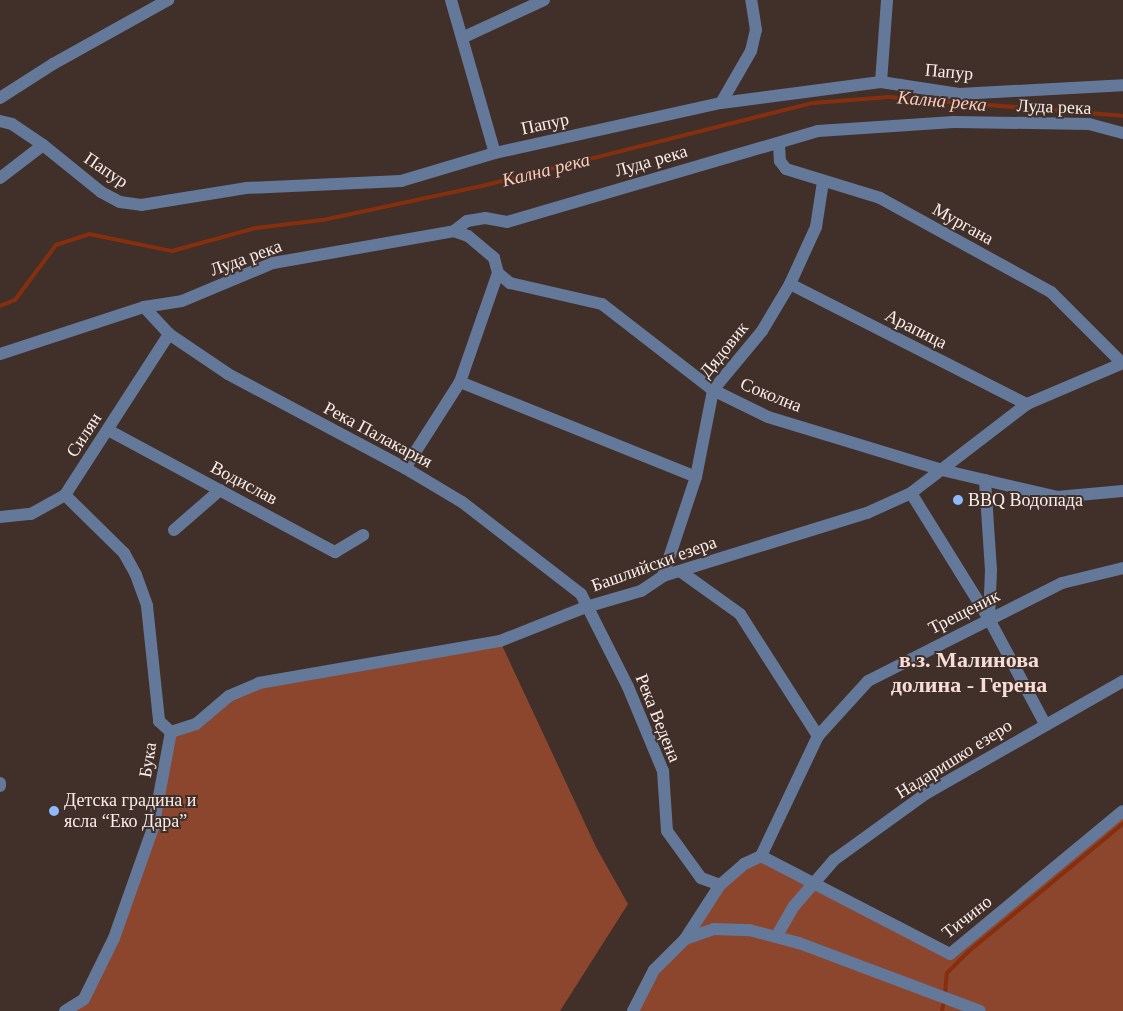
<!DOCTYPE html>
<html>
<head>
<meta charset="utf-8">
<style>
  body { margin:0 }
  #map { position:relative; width:1123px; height:1011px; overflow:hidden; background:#412f29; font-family:"Times New Roman",serif }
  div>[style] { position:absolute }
  .green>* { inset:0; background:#8d462e }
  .stream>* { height:4px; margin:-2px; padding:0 2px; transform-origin:2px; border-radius:2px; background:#862f0f }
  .minor>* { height:12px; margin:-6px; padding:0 6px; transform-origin:6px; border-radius:6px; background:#647899 }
  .dots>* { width:14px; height:14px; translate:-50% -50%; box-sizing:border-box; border:2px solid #412f29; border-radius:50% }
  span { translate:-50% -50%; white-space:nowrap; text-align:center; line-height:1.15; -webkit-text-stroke:4px #412f29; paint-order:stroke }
  .street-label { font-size:18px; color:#faeeea }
  .poi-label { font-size:18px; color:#faeeea }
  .left { translate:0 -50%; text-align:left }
  .water-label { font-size:19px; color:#fccab9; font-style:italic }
  .district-label { font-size:22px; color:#f6ded7; font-weight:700 }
</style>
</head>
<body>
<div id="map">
  <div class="green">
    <i style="clip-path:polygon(500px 641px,596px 847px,628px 904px,560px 1011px,64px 1011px,84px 999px,133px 883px,171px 732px,259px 683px)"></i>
    <i style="clip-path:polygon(1123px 811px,1123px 1011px,633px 1011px,720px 885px,761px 856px,950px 954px)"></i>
  </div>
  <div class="stream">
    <i style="left:0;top:306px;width:16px;rotate:-22deg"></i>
    <i style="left:15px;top:300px;width:69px;rotate:-53.3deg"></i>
    <i style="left:56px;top:245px;width:35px;rotate:-18deg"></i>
    <i style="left:89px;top:234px;width:85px;rotate:11.6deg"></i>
    <i style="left:172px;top:251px;width:87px;rotate:-15.3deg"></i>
    <i style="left:256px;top:228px;width:67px;rotate:-6.8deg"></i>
    <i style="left:323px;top:220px;width:163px;rotate:-12.1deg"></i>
    <i style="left:482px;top:186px;width:341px;rotate:-14.1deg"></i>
    <i style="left:813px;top:103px;width:76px;rotate:-4.5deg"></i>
    <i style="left:889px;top:97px;width:235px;rotate:4.6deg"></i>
    <i style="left:945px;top:994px;width:21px;rotate:-85deg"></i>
    <i style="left:947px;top:973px;width:30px;rotate:-45deg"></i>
    <i style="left:968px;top:952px;width:201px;rotate:-39.6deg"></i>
    <i style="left:942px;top:1011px;width:10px;rotate:-79deg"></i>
  </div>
  <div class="minor">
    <i style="left:451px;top:0;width:159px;rotate:74deg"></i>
    <i style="left:464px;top:37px;width:88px;rotate:-24.8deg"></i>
    <i style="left:881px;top:82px;width:82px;rotate:-85.8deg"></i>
    <i style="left:0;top:98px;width:63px;rotate:-32.7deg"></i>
    <i style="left:53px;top:64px;width:132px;rotate:-29.1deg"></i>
    <i style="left:721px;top:103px;width:60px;rotate:-60deg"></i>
    <i style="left:751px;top:51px;width:22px;rotate:-77deg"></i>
    <i style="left:756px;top:30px;width:30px;rotate:-99deg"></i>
    <i style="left:0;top:121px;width:12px;rotate:14deg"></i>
    <i style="left:12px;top:124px;width:37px;rotate:34deg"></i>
    <i style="left:43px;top:145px;width:75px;rotate:39deg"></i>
    <i style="left:101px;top:192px;width:21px;rotate:28deg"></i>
    <i style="left:120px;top:202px;width:21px;rotate:8deg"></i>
    <i style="left:141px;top:205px;width:106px;rotate:-9.2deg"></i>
    <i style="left:246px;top:188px;width:155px;rotate:-2.6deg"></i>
    <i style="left:401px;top:181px;width:98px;rotate:-16.6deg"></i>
    <i style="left:495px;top:153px;width:231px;rotate:-12.5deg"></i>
    <i style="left:721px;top:103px;width:161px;rotate:-7.5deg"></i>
    <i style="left:881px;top:82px;width:79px;rotate:8.7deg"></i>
    <i style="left:959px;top:94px;width:164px;rotate:-3.1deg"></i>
    <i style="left:779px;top:144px;width:17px;rotate:87deg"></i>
    <i style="left:780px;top:161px;width:10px;rotate:53deg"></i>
    <i style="left:786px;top:169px;width:98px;rotate:17.1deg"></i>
    <i style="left:880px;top:198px;width:195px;rotate:28.8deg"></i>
    <i style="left:1051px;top:292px;width:100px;rotate:45deg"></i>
    <i style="left:0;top:178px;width:54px;rotate:-37.5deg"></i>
    <i style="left:454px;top:231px;width:15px;rotate:20deg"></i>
    <i style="left:468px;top:236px;width:34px;rotate:40deg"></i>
    <i style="left:494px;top:258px;width:16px;rotate:75deg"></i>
    <i style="left:498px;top:273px;width:16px;rotate:40deg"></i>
    <i style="left:510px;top:283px;width:94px;rotate:12.9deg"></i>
    <i style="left:602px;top:304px;width:140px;rotate:37.8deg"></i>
    <i style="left:713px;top:390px;width:61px;rotate:26.1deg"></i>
    <i style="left:768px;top:417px;width:182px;rotate:16.9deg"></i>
    <i style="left:942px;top:470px;width:118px;rotate:13.2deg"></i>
    <i style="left:1057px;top:497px;width:66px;rotate:-5.2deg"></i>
    <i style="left:790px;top:284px;width:266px;rotate:26.9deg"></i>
    <i style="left:144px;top:307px;width:37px;rotate:47deg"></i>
    <i style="left:169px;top:334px;width:71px;rotate:34.1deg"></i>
    <i style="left:228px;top:374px;width:200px;rotate:28deg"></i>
    <i style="left:405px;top:468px;width:66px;rotate:30.8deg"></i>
    <i style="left:462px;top:502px;width:150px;rotate:37.7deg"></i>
    <i style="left:581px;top:594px;width:104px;rotate:63.2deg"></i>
    <i style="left:628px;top:687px;width:91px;rotate:67.4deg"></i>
    <i style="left:663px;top:771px;width:60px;rotate:86.2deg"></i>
    <i style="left:667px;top:831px;width:58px;rotate:54.1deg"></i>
    <i style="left:701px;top:878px;width:20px;rotate:20deg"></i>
    <i style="left:0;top:354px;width:151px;rotate:-18.1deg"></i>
    <i style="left:144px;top:307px;width:38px;rotate:-9deg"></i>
    <i style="left:182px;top:301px;width:99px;rotate:-22.7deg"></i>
    <i style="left:273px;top:263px;width:184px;rotate:-10deg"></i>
    <i style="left:454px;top:231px;width:16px;rotate:-38deg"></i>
    <i style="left:467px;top:221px;width:18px;rotate:-9deg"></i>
    <i style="left:485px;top:218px;width:22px;rotate:10deg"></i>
    <i style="left:507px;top:222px;width:324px;rotate:-16.3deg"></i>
    <i style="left:818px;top:131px;width:136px;rotate:-3.8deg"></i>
    <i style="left:954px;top:122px;width:135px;rotate:0.8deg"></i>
    <i style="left:1089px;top:124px;width:35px;rotate:15deg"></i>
    <i style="left:460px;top:382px;width:254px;rotate:21.9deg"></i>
    <i style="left:108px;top:430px;width:258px;rotate:28.3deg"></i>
    <i style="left:335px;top:552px;width:33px;rotate:-31deg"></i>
    <i style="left:405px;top:468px;width:102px;rotate:-57.4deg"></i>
    <i style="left:460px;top:382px;width:115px;rotate:-70.8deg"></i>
    <i style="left:985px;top:480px;width:90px;rotate:86.2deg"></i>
    <i style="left:991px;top:570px;width:49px;rotate:92.3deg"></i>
    <i style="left:989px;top:619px;width:119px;rotate:61.9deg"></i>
    <i style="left:911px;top:493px;width:148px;rotate:58.2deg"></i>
    <i style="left:65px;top:495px;width:83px;rotate:44.5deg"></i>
    <i style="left:124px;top:553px;width:25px;rotate:61deg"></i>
    <i style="left:136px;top:575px;width:33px;rotate:70deg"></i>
    <i style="left:147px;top:606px;width:116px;rotate:84deg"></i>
    <i style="left:159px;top:721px;width:16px;rotate:43deg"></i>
    <i style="left:0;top:517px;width:31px;rotate:-6deg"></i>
    <i style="left:31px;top:514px;width:39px;rotate:-29deg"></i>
    <i style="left:65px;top:495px;width:192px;rotate:-57.1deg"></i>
    <i style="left:174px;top:530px;width:61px;rotate:-41deg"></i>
    <i style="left:680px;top:571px;width:74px;rotate:35.6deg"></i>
    <i style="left:740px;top:614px;width:145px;rotate:57.4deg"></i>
    <i style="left:663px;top:576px;width:104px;rotate:-71.6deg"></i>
    <i style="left:696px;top:477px;width:89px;rotate:-78.9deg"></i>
    <i style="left:713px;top:390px;width:77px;rotate:-50.3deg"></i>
    <i style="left:762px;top:331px;width:55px;rotate:-59.2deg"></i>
    <i style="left:790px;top:284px;width:63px;rotate:-65.5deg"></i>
    <i style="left:816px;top:227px;width:46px;rotate:-81.2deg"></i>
    <i style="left:171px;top:732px;width:26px;rotate:-18deg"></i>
    <i style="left:196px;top:724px;width:43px;rotate:-40.3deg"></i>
    <i style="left:229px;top:696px;width:33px;rotate:-23deg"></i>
    <i style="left:259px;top:683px;width:245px;rotate:-9.9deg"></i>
    <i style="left:500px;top:641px;width:92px;rotate:-21.6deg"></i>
    <i style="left:586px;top:607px;width:57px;rotate:-16.2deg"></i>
    <i style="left:641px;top:591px;width:27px;rotate:-34deg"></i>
    <i style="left:663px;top:576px;width:214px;rotate:-17.2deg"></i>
    <i style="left:867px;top:513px;width:48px;rotate:-24.4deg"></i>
    <i style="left:911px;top:493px;width:146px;rotate:-37.5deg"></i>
    <i style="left:1027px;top:404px;width:104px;rotate:-23.1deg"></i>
    <i style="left:0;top:783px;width:3px;rotate:90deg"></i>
    <i style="left:761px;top:856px;width:213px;rotate:27.4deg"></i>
    <i style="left:950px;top:954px;width:224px;rotate:-39.6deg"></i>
    <i style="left:776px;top:937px;width:36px;rotate:-60deg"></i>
    <i style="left:794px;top:906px;width:61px;rotate:-49deg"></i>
    <i style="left:834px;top:860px;width:115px;rotate:-35.8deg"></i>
    <i style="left:927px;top:793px;width:226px;rotate:-29.7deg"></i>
    <i style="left:685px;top:939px;width:31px;rotate:-19deg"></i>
    <i style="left:714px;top:929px;width:35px;rotate:2deg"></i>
    <i style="left:749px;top:930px;width:52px;rotate:14.6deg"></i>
    <i style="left:799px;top:943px;width:193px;rotate:20.6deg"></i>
    <i style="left:65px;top:1011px;width:22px;rotate:-32deg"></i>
    <i style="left:84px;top:999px;width:68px;rotate:-63.8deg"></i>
    <i style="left:114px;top:938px;width:117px;rotate:-70.5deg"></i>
    <i style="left:153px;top:828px;width:98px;rotate:-79.4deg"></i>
    <i style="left:633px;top:1011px;width:46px;rotate:-62.9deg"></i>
    <i style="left:654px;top:970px;width:44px;rotate:-45deg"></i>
    <i style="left:685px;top:939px;width:64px;rotate:-57.1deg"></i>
    <i style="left:720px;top:885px;width:32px;rotate:-41deg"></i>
    <i style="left:744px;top:864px;width:19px;rotate:-25deg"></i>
    <i style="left:761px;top:856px;width:133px;rotate:-64.6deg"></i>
    <i style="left:818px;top:736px;width:74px;rotate:-47.7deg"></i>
    <i style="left:868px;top:681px;width:217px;rotate:-26.8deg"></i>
    <i style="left:1062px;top:583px;width:63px;rotate:-13.8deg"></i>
  </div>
  <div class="dots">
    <i style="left:958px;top:500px;background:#90b8fd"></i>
    <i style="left:54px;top:811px;background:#90b8fd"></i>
  </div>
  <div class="street-label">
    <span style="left:949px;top:72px;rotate:5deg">Папур</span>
    <span style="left:1054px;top:107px;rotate:2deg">Луда река</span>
    <span style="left:545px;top:124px;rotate:-12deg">Папур</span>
    <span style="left:651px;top:161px;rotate:-16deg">Луда река</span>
    <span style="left:106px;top:170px;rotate:34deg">Папур</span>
    <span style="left:963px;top:224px;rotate:29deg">Мургана</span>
    <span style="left:246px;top:258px;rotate:-20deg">Луда река</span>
    <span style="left:916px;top:329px;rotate:27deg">Арапица</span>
    <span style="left:724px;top:350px;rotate:-51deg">Дядовик</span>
    <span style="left:771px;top:395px;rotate:22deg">Соколна</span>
    <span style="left:84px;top:435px;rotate:-57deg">Силян</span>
    <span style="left:378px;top:435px;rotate:28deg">Река Палакария</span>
    <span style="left:244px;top:483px;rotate:28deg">Водислав</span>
    <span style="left:654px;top:564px;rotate:-20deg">Башлийски езера</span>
    <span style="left:964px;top:612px;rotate:-27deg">Трещеник</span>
    <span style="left:658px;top:718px;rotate:68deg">Река Ведена</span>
    <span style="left:954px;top:759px;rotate:-32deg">Надаришко езеро</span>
    <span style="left:148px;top:760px;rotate:-81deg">Бука</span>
    <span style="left:967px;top:917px;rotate:-38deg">Тичино</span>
  </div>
  <div class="poi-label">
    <span class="left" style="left:968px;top:500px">BBQ Водопада</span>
    <span class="left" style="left:64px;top:811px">Детска градина и<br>ясла “Еко Дара”</span>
  </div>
  <div class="water-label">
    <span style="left:942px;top:101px;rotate:5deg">Кална река</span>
    <span style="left:546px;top:170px;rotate:-14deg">Кална река</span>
  </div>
  <div class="district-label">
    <span style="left:969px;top:672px">в.з. Малинова<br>долина - Герена</span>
  </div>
</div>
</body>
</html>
